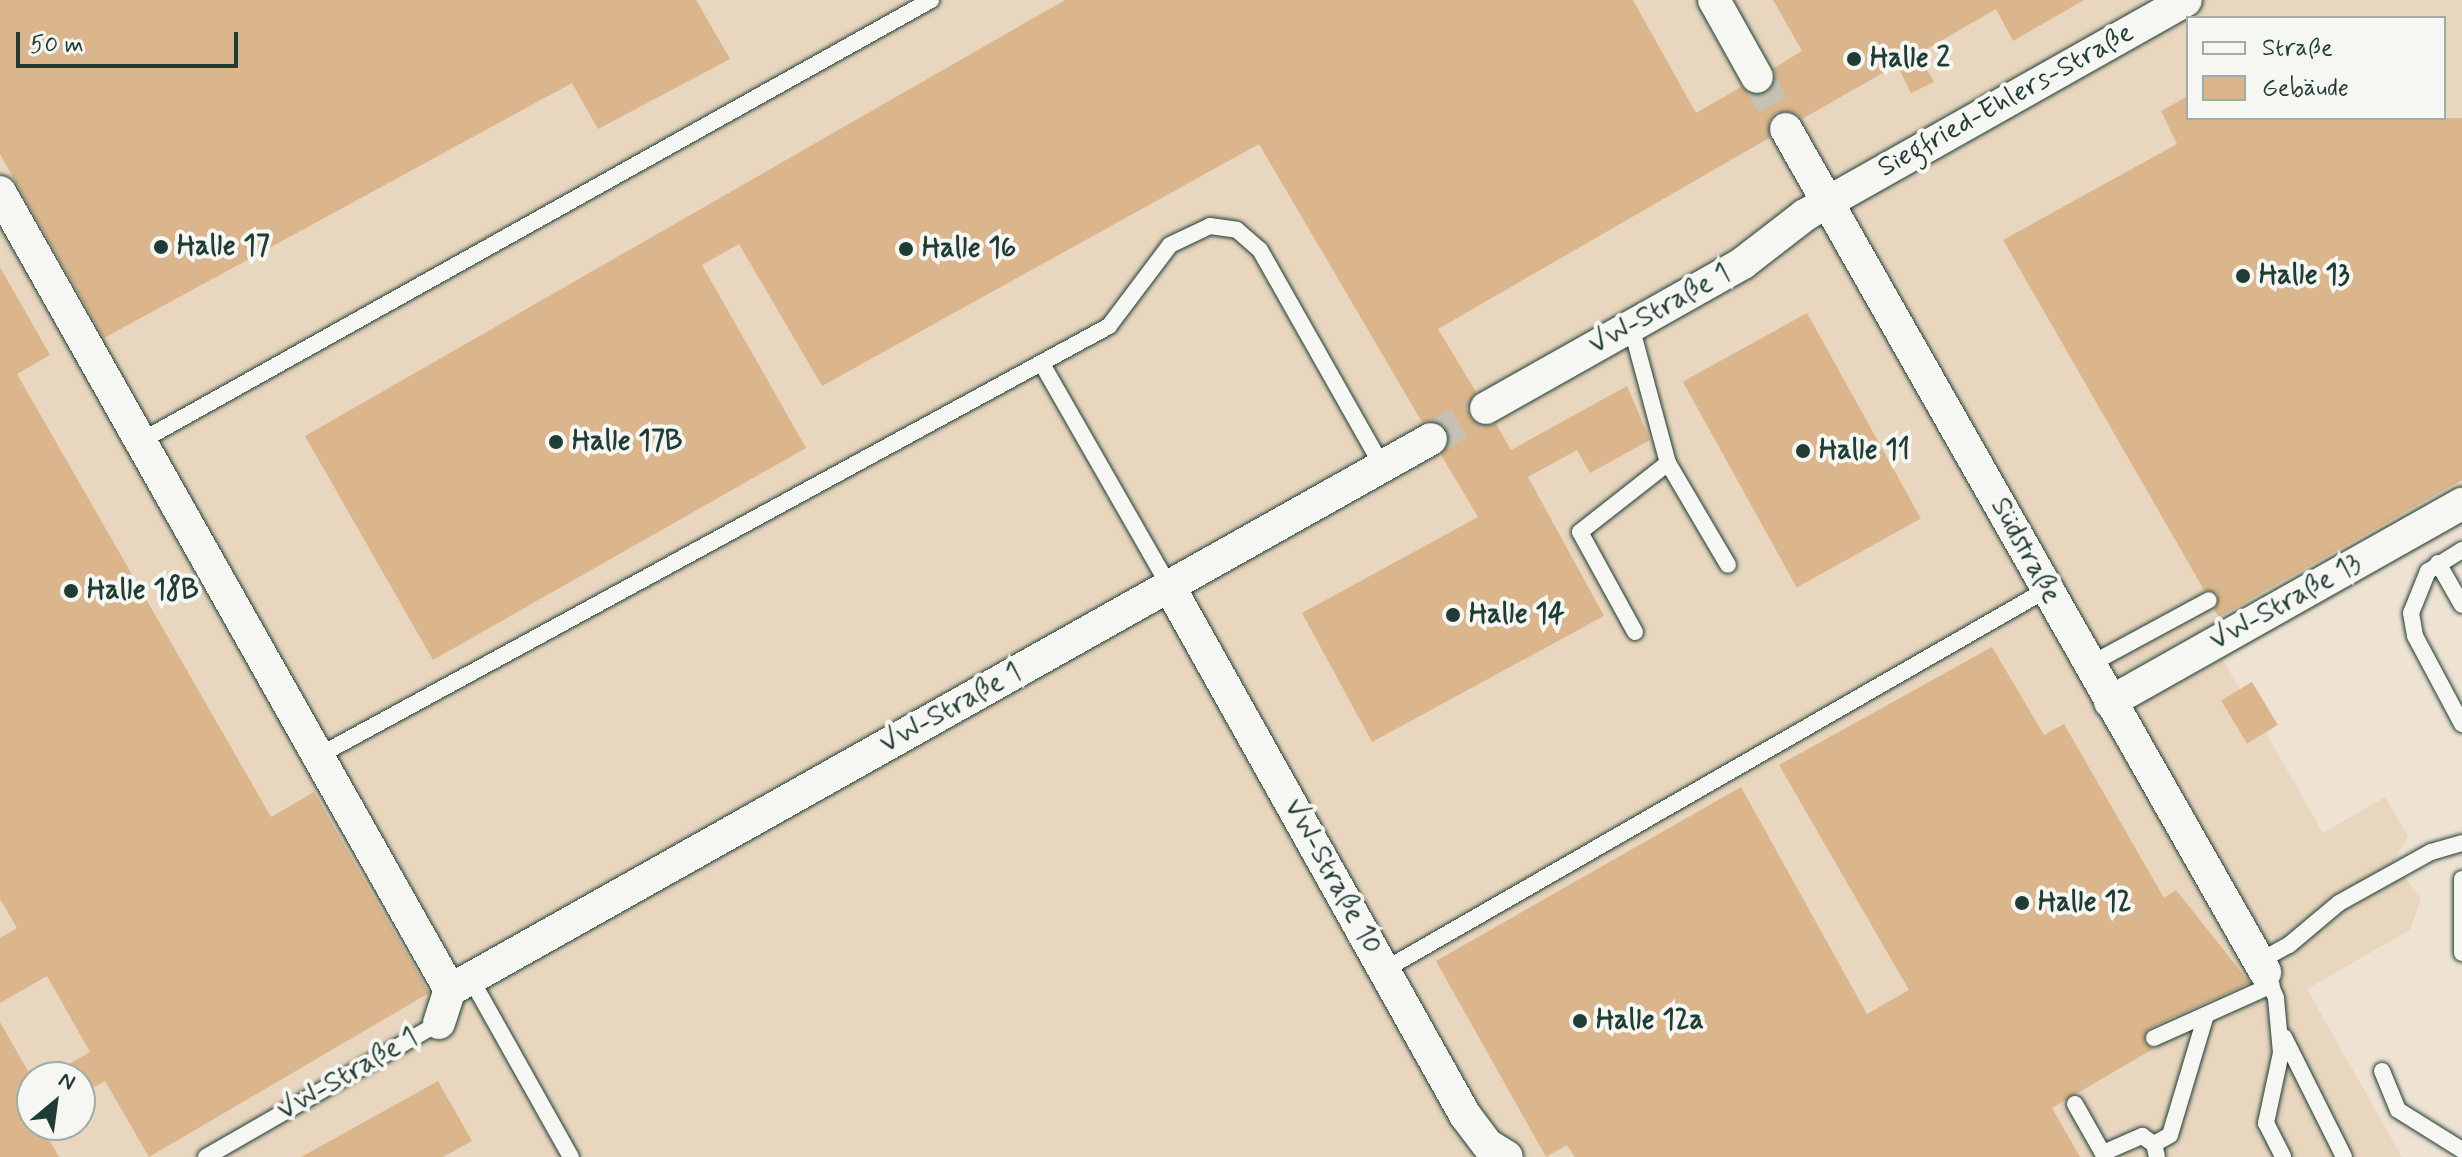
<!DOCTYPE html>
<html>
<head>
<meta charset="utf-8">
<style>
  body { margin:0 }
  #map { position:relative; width:2462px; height:1157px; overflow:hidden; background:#eee3d3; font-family:Mynerve,sans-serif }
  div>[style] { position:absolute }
  .built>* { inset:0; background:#e8d6be }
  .building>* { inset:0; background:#dbb68c; transform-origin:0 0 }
  .minor-tunnel>* { height:32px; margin-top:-16px; transform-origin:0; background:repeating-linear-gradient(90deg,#c5c2b3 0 32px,transparent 0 48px) }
  .roads { filter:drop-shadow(0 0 2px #1f3d34) drop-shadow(0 0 2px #1f3d34) }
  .service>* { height:16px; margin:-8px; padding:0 8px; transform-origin:8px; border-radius:8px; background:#f6f6f2 }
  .minor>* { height:32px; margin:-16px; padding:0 16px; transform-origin:16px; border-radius:16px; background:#f6f6f2 }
  .dots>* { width:22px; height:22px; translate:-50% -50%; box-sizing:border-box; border:4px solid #f6f6f2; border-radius:50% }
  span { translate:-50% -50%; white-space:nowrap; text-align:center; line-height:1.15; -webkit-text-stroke:8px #f6f6f2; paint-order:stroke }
  .poi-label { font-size:28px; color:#1f3d34; font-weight:700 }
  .left { translate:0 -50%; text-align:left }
  .street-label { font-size:28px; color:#1f3d34 }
  .legend { position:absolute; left:2186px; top:16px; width:260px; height:104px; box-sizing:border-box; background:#f6f6f2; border:2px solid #a0aca6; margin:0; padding:10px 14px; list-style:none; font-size:24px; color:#1f3d34 }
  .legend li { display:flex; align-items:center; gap:16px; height:40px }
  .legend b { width:40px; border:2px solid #a0aca6 }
  .north { position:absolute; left:16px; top:1061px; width:80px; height:80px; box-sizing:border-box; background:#f6f6f2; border:2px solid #a0aca6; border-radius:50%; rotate:29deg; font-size:22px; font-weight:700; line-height:32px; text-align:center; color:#1f3d34 }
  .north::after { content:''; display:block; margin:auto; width:28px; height:36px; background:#1f3d34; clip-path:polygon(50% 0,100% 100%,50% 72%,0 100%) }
  .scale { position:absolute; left:16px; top:32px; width:222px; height:36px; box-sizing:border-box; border:4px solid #1f3d34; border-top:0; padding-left:10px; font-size:24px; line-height:28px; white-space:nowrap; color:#1f3d34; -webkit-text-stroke:6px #f6f6f2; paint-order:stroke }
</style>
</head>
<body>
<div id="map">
  <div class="built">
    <i style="clip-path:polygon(evenodd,0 0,2462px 0,2462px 525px,2223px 660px,2240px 689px,2252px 682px,2278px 725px,2266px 733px,2323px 833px,2385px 797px,2408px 836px,2393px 862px,2421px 898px,2410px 930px,2307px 989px,2402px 1157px,0 1157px,0 0,2188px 18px,2444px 18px,2444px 118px,2188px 118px,2188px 18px,0 0,32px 1077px,80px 1077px,80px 1125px,32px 1125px,32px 1077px)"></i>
  </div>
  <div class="building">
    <i style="clip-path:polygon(0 0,696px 0,730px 59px,598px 129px,572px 83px,104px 338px,0 154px)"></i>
    <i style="clip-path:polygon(1065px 0,1633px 0,1696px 113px,1741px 87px,1756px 96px,1767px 93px,1776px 78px,1774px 68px,1802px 51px,1773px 0,2084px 0,2013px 41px,1996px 9px,1918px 54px,1934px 82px,1911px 93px,1897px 65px,1802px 119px,1795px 112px,1777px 112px,1769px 120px,1769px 138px,1438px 329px,1476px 392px,1467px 407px,1470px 418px,1485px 427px,1496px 424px,1511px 450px,1627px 386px,1650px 440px,1590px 473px,1577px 450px,1528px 477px,1604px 616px,1372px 742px,1302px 613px,1478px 517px,1441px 455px,1450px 440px,1447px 429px,1432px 420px,1422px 422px,1259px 144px,822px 386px,739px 244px,702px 265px,806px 448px,433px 660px,305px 436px)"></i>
    <i style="clip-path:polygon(2188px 96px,2188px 118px,2462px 118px,2462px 480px,2219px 617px,2214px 610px,2218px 594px,2204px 590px,2003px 240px,2177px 144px,2161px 111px)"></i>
    <i style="clip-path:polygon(0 267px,50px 355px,17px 374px,271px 817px,314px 792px,429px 993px,149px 1157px,105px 1081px,80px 1095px,80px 1077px,46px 1077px,90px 1052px,47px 976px,0 1003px,0 938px,17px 928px,0 899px)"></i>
    <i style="left:1807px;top:313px;width:235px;height:142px;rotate:61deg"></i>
    <i style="clip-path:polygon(1992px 647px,2044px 735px,2064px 724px,2164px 898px,2176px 890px,2250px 983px,2149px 1028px,2144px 1042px,2153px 1049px,2052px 1108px,2080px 1157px,1575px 1157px,1567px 1145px,1546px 1157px,1436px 961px,1741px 787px,1867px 1014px,1909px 990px,1779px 765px)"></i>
    <i style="left:2252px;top:682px;width:50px;height:36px;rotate:59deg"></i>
    <i style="clip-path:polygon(0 1022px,32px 1078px,32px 1125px,41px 1125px,59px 1157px,0 1157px)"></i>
    <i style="clip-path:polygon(438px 1081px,472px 1141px,443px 1157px,301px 1157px)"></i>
  </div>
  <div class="minor-tunnel">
    <i style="left:1757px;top:77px;width:60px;rotate:60.9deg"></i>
    <i style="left:1431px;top:439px;width:63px;rotate:-29.4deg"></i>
  </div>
  <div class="roads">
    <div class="service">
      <i style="left:1631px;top:326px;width:142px;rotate:74.9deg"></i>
      <i style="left:1668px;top:463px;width:118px;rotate:59.5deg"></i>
      <i style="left:1042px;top:364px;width:256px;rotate:60.2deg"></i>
      <i style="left:141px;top:441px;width:905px;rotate:-29.17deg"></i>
      <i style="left:2462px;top:550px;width:40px;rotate:148deg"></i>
      <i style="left:2428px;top:571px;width:45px;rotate:112deg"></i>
      <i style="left:2411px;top:613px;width:23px;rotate:80deg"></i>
      <i style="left:2415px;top:636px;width:100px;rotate:61.9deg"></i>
      <i style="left:2438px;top:563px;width:48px;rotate:60.3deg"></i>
      <i style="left:1635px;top:632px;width:114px;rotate:-118.8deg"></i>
      <i style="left:1580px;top:532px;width:112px;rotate:-38.1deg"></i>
      <i style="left:2089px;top:665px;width:136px;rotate:-28.4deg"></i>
      <i style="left:320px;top:755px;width:898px;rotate:-28.53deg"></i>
      <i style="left:1109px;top:326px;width:101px;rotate:-53deg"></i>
      <i style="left:1170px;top:245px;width:44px;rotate:-25.4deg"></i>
      <i style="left:1210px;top:226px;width:27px;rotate:8deg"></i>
      <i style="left:1237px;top:230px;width:30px;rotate:41deg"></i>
      <i style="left:1260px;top:250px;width:248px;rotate:60.5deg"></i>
      <i style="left:2462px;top:879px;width:74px;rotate:90deg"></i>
      <i style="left:2258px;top:962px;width:35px;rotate:-29deg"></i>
      <i style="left:2289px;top:945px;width:65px;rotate:-40deg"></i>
      <i style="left:2339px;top:903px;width:105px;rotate:-29deg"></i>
      <i style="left:2431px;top:852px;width:32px;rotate:-16deg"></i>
      <i style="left:1384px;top:970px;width:763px;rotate:-29.86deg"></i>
      <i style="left:2265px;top:972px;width:28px;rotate:67deg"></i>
      <i style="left:2276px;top:998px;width:55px;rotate:84.8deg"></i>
      <i style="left:2281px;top:1053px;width:72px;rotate:102.1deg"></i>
      <i style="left:2266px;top:1123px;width:38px;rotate:63deg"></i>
      <i style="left:471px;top:979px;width:204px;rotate:60.7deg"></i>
      <i style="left:2284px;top:1037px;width:134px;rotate:63.4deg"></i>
      <i style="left:2154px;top:1038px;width:129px;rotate:-24.2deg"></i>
      <i style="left:2382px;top:1071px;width:42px;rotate:67.7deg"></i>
      <i style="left:2398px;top:1110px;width:75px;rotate:32deg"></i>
      <i style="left:2075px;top:1104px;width:61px;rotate:60.5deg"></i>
      <i style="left:2154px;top:1144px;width:18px;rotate:-29deg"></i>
      <i style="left:2170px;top:1135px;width:125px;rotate:-73.3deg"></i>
      <i style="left:2103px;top:1153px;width:43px;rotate:-23.6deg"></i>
      <i style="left:2142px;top:1136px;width:14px;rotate:34deg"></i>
      <i style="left:2154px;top:1144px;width:13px;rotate:77deg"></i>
      <i style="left:206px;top:1157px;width:269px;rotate:-29.9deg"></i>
    </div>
    <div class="minor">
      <i style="left:1714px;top:0;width:88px;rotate:60.8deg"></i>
      <i style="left:1786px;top:129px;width:970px;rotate:60.39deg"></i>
      <i style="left:0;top:192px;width:916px;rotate:60.58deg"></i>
      <i style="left:1486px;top:408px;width:295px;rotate:-29.4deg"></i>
      <i style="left:1743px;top:263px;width:78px;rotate:-37.7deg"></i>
      <i style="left:1805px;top:215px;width:437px;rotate:-29.4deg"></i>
      <i style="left:1169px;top:586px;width:606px;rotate:60.77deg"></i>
      <i style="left:1465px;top:1115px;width:38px;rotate:53deg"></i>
      <i style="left:1488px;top:1145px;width:22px;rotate:32deg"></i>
      <i style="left:2110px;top:702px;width:404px;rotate:-29.4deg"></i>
      <i style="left:439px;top:1023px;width:35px;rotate:-72deg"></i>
      <i style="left:450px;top:990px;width:1125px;rotate:-29.32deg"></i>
    </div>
  </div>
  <div class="dots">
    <i style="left:1854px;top:59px;background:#1f3d34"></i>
    <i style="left:161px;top:247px;background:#1f3d34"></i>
    <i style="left:906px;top:249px;background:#1f3d34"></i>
    <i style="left:2243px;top:276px;background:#1f3d34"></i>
    <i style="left:556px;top:442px;background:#1f3d34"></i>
    <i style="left:1803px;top:451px;background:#1f3d34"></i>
    <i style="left:71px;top:591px;background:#1f3d34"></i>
    <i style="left:1453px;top:615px;background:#1f3d34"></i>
    <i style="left:2022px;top:903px;background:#1f3d34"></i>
    <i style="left:1580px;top:1021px;background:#1f3d34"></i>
  </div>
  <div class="poi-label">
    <span class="left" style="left:1870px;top:59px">Halle 2</span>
    <span class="left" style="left:177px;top:247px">Halle 17</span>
    <span class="left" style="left:922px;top:249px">Halle 16</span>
    <span class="left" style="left:2259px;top:276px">Halle 13</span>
    <span class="left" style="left:572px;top:442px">Halle 17B</span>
    <span class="left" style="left:1819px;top:451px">Halle 11</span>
    <span class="left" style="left:87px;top:591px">Halle 18B</span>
    <span class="left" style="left:1469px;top:615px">Halle 14</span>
    <span class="left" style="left:2038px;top:903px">Halle 12</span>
    <span class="left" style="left:1596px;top:1021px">Halle 12a</span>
  </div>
  <div class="street-label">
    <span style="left:2006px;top:101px;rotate:-29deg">Siegfried-Ehlers-Straße</span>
    <span style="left:1660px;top:310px;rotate:-29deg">VW-Straße 1</span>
    <span style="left:2025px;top:551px;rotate:61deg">Südstraße</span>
    <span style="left:2286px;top:603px;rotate:-29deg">VW-Straße 13</span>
    <span style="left:951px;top:709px;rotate:-29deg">VW-Straße 1</span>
    <span style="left:1332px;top:877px;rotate:61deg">VW-Straße 10</span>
    <span style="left:348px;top:1075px;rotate:-30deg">VW-Straße 1</span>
  </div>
  <ul class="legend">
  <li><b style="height:10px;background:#f6f6f2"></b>Straße</li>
  <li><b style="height:22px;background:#dbb68c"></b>Gebäude</li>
  </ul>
  <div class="north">N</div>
  <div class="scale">50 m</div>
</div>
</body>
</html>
